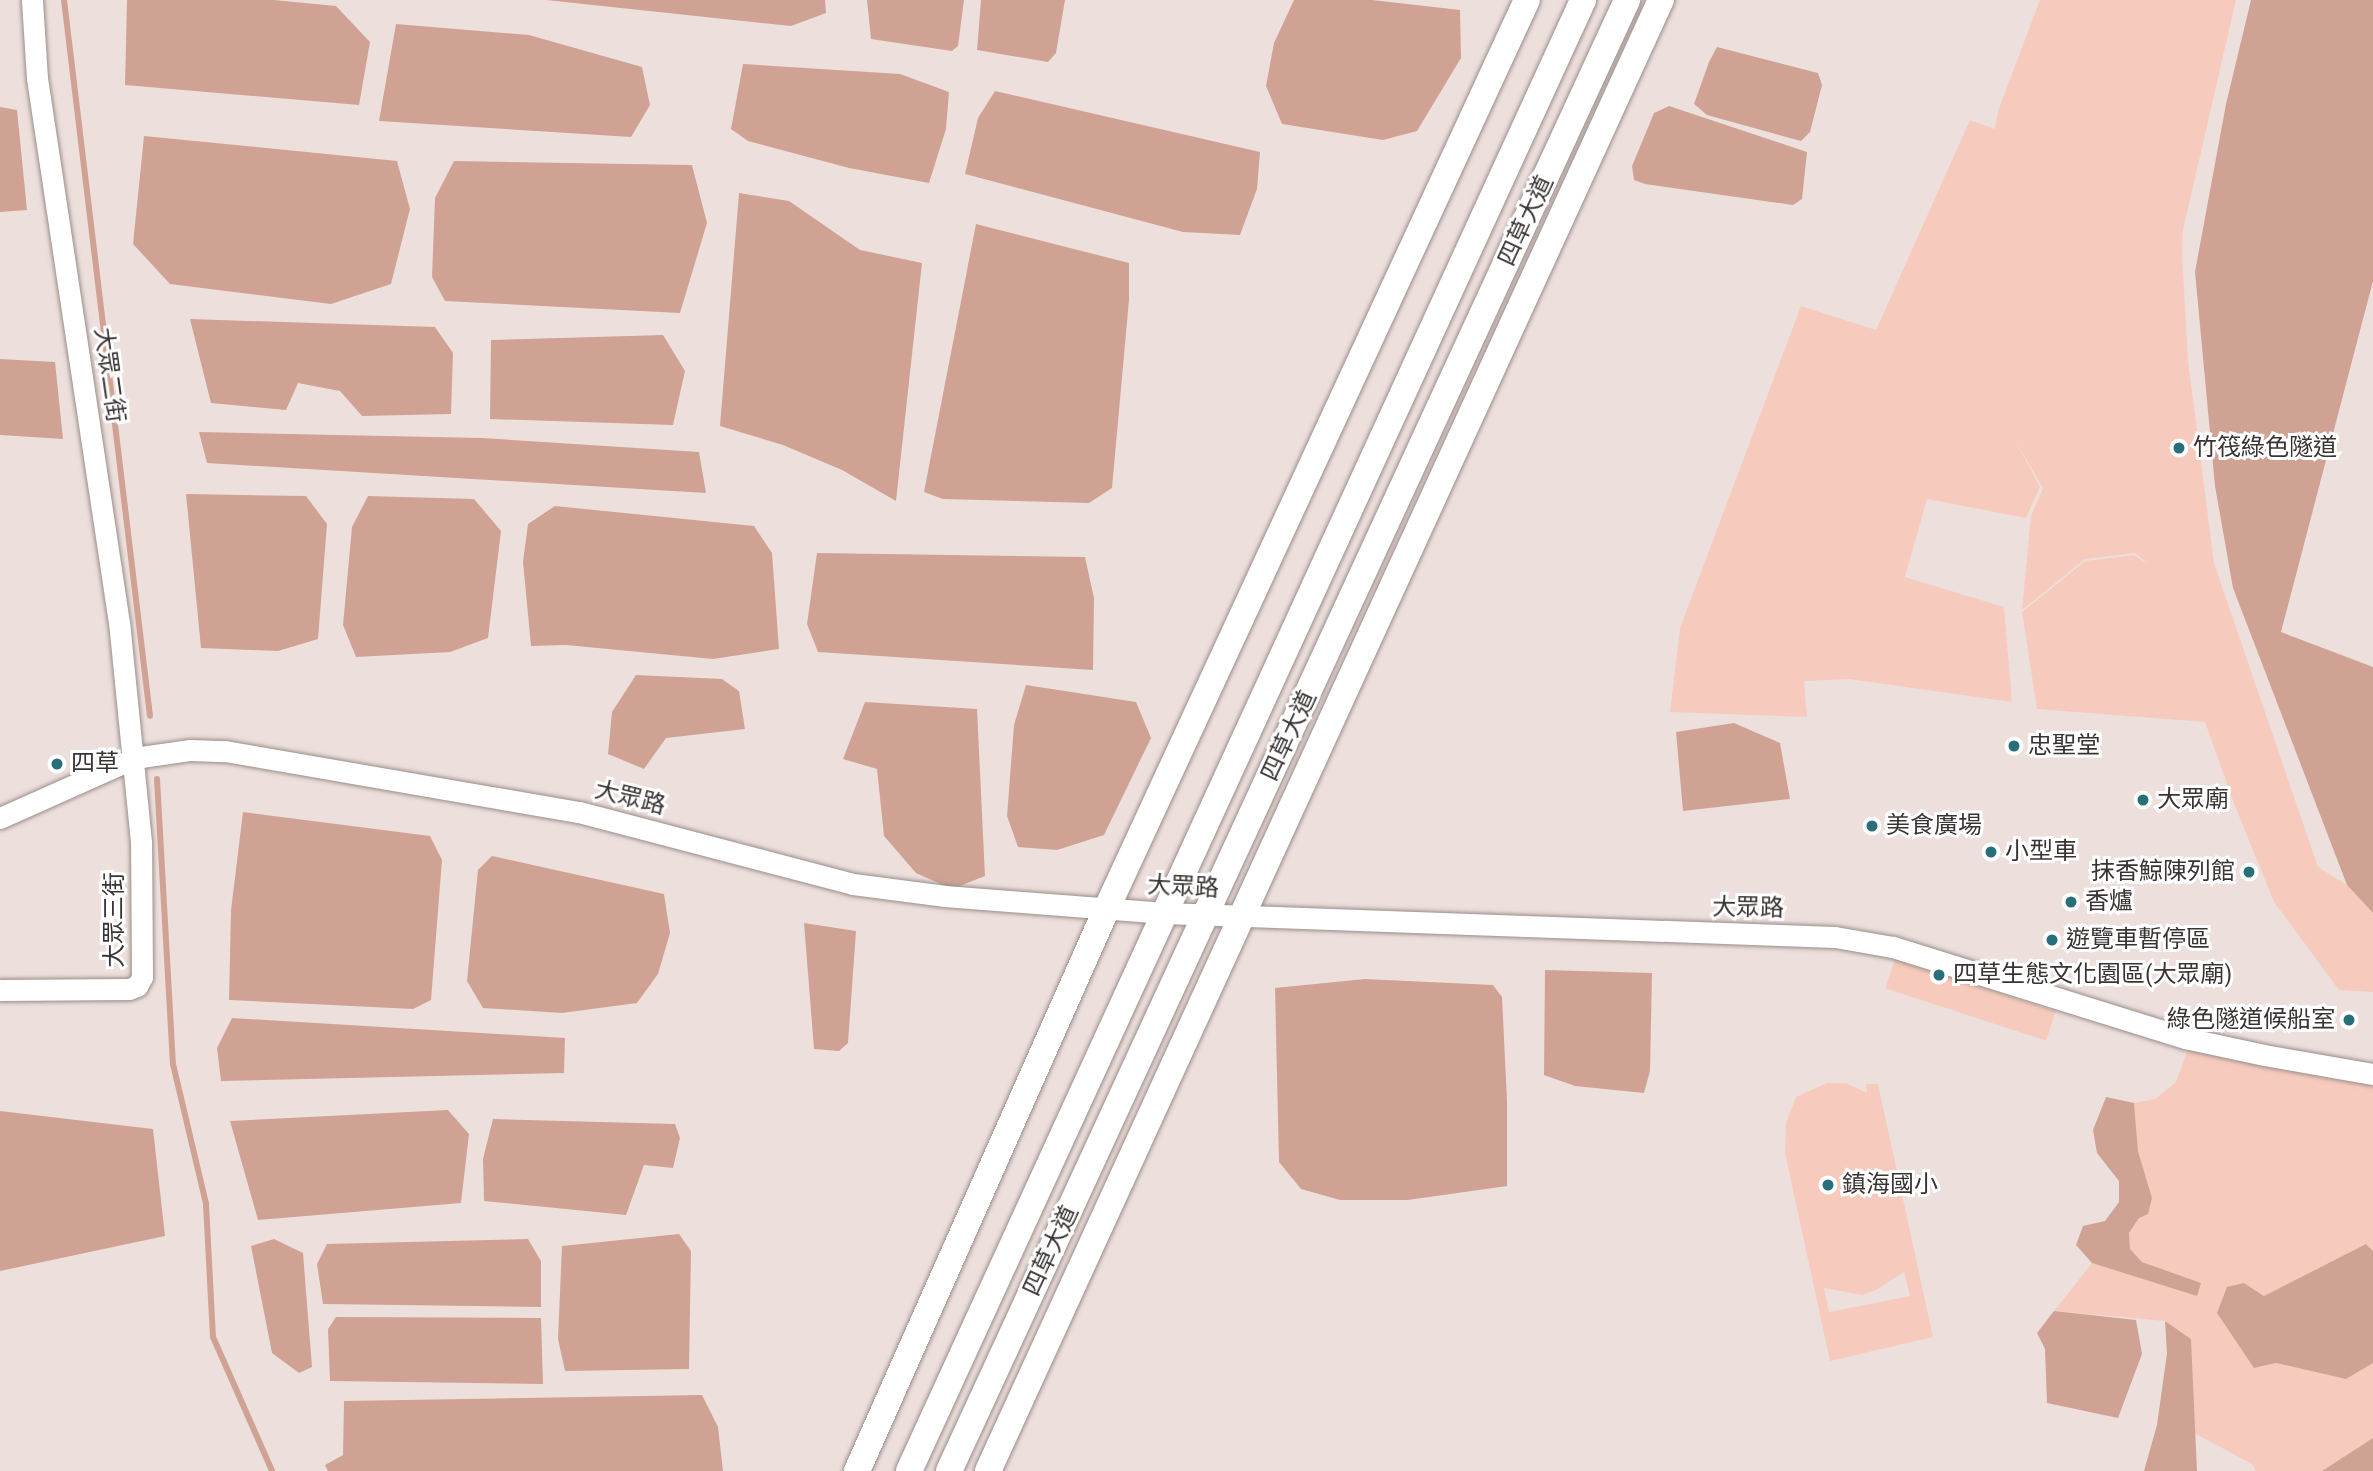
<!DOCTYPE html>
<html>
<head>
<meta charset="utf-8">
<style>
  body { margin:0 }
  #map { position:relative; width:2373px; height:1471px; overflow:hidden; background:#ede0dc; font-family:"Roboto Condensed","Noto Sans TC",sans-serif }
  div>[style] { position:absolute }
  .green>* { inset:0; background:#f6cbbd; transform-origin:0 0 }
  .water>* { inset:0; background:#d0a294 }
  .stream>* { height:6px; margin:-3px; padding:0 3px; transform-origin:3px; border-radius:3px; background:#d0a294 }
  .roads { filter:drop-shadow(0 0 2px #998d8a) drop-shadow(0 0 2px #998d8a) }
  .minor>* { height:21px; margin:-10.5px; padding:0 10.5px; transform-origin:10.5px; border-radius:10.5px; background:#fff }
  .tertiary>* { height:26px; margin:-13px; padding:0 13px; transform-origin:13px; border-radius:13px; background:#fff }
  .dots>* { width:19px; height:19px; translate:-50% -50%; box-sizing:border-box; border:4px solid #fff; border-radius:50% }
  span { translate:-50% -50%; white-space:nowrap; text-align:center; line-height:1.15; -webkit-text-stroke:6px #fff; paint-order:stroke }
  .street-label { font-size:24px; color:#393433 }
  .poi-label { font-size:24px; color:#393433 }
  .left { translate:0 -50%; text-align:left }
  .right { translate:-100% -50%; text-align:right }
</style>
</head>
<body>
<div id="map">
  <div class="green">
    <i style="clip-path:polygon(2040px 0,2236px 0,2183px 230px,2182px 253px,2188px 360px,2214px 563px,2318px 867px,2347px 885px,2373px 913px,2373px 992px,2339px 990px,2274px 902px,2235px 806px,2205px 722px,2037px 709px,2022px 612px,2085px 561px,2134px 555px,2149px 565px,2135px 553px,2085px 559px,2022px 610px,2031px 516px,2043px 488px,2016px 442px,2040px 487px,2026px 518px,1927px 499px,1905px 577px,2004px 607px,2012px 702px,1849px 679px,1804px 681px,1807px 717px,1670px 712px,1680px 628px,1801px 306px,1876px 330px,1970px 120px,1995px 129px,1998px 111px)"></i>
    <i style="left:1895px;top:959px;width:169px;height:31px;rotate:18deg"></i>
    <i style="clip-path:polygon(2188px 1049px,2337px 1080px,2373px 1084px,2373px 1251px,2366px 1244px,2264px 1296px,2244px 1283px,2254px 1368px,2276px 1363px,2346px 1379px,2373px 1363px,2373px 1438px,2322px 1471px,2256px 1471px,2252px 1464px,2194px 1433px,2191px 1339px,2165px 1321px,2054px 1311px,2092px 1263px,2197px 1295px,2200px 1283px,2142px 1262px,2130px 1249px,2129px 1233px,2152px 1198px,2138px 1151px,2134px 1103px,2155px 1099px,2176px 1082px)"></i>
    <i style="clip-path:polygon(evenodd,1827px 1083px,1846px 1083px,1867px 1093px,1866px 1084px,1878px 1084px,1933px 1337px,1830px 1361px,1785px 1153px,1786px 1123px,1796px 1097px,1827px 1083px,1904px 1272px,1910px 1296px,1829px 1312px,1824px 1288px,1862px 1295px,1876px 1290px,1904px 1272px)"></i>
  </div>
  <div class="water">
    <i style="clip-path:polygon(127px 0,274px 0,336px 6px,370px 42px,359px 105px,125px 85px)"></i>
    <i style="clip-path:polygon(546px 0,825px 0,826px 13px,791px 26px)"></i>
    <i style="clip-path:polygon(867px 0,964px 0,958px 46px,952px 51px,871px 39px)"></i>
    <i style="clip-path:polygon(981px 0,1065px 0,1056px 53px,1048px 62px,977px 50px)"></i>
    <i style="clip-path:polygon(1294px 0,1372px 0,1460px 10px,1461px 58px,1417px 131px,1383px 140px,1282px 124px,1266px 86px,1274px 43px)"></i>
    <i style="clip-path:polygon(2251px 0,2373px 0,2373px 281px,2281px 632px,2373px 667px,2373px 913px,2347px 885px,2233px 588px,2215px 486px,2195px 272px,2226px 104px)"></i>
    <i style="clip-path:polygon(396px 24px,529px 35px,642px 67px,650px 105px,631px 137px,379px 121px)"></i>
    <i style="clip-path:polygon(1717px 47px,1818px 73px,1822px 85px,1810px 132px,1801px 141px,1707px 115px,1694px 104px,1709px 62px)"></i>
    <i style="clip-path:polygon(743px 64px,900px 74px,949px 92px,946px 129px,929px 183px,849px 168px,748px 141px,731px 129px)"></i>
    <i style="clip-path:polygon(995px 91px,1260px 152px,1257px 189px,1240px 235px,1183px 232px,965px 174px,978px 118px)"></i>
    <i style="clip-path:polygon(1669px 106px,1807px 152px,1802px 199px,1793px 205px,1645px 184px,1634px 180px,1632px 166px,1654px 113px)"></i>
    <i style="clip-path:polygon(0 107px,17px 110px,27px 210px,0 212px)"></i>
    <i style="clip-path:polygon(144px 136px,397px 161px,410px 209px,391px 284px,331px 304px,170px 284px,133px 244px)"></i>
    <i style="clip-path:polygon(454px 161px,692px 165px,707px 223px,680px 313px,445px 301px,432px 277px,435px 198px)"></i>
    <i style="clip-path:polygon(739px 193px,789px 201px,860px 250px,922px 263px,896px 501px,842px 470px,783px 445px,720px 426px)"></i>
    <i style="clip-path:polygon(976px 224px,1129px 263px,1129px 300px,1112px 488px,1089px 503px,943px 499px,924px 492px)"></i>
    <i style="clip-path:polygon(190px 319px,435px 327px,453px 353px,451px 414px,362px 416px,340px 391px,298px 383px,286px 410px,211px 403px)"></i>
    <i style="clip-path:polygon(663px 335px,685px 371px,673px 425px,490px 419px,491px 340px)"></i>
    <i style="clip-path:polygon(0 359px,55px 362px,63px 439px,0 435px)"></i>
    <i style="clip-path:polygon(199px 432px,482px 438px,699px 452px,706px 493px,207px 463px)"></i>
    <i style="clip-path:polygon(186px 494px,306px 496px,327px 524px,318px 639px,278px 651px,201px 648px)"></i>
    <i style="clip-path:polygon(368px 496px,474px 499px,501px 531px,488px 638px,450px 652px,356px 657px,343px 625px,352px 527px)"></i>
    <i style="clip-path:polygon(555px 506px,754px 526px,772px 553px,779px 649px,713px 659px,566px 645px,531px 646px,523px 562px,528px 524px)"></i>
    <i style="clip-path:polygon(817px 553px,1085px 557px,1094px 598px,1093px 670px,818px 652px,807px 624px)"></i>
    <i style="clip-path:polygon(636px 675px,722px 679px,739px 691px,745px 729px,666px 738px,644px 769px,608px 754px,612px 712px)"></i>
    <i style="clip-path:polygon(1026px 685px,1136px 702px,1151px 738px,1104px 835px,1057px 850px,1018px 847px,1007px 816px,1014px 725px)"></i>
    <i style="clip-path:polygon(865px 702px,977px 709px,985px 876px,952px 889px,916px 873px,884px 836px,877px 769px,843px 759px)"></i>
    <i style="clip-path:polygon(1734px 723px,1780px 743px,1790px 799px,1683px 811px,1676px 732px)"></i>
    <i style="clip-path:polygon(243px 812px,430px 836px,442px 860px,431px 1000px,413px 1009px,229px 1000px,231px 910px)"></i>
    <i style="clip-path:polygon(492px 856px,664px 894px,670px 933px,658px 974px,637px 1003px,562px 1013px,483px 1008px,467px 981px,478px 870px)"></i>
    <i style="clip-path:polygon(804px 923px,856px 931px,848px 1043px,839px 1051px,814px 1049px)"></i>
    <i style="clip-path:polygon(1545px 970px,1652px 973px,1650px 1071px,1644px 1093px,1575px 1086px,1544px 1075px)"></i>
    <i style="clip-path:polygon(1365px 979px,1493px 985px,1502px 997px,1507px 1100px,1507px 1186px,1408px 1200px,1340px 1200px,1301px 1189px,1279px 1162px,1275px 988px)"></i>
    <i style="clip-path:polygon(232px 1018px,565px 1038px,564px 1073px,221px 1081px,217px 1048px)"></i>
    <i style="clip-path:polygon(2106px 1097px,2134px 1103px,2138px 1151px,2152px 1198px,2148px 1214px,2139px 1218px,2129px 1233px,2130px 1249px,2142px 1262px,2201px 1283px,2197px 1296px,2092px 1263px,2076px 1245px,2083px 1226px,2105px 1221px,2119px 1202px,2119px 1181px,2097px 1153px,2093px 1130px)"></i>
    <i style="clip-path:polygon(448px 1110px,469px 1134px,461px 1203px,258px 1220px,230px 1121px)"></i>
    <i style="clip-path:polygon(0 1111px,153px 1129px,165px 1236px,0 1271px)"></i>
    <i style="clip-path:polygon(493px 1119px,675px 1124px,680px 1138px,673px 1168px,644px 1165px,626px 1215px,484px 1201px,483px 1159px)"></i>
    <i style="clip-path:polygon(679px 1234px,691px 1251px,689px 1369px,565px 1371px,558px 1339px,562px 1246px)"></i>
    <i style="clip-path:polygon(274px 1239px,303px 1253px,312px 1367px,299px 1373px,272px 1353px,251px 1246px)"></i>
    <i style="clip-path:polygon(528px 1239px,541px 1261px,541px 1307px,323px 1304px,317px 1264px,327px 1244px)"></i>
    <i style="clip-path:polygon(2366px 1244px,2373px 1251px,2373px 1363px,2346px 1379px,2276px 1363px,2254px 1368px,2217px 1313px,2227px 1287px,2244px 1283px,2264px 1296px)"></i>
    <i style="clip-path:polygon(2054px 1311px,2136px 1320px,2142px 1354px,2118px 1418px,2047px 1403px,2045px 1349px,2037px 1333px)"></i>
    <i style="clip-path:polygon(336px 1317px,541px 1318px,543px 1384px,330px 1381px,328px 1329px)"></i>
    <i style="clip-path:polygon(2165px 1321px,2191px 1339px,2197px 1471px,2144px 1471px,2157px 1425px,2167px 1353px)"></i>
    <i style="clip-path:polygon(702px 1395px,718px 1427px,723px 1471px,328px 1471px,325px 1465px,343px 1455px,344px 1401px)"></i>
    <i style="clip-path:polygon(2373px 1438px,2373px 1471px,2322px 1471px)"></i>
  </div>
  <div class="stream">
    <i style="left:64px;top:0;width:721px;rotate:83.15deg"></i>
    <i style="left:157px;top:779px;width:285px;rotate:86.8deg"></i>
    <i style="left:173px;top:1064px;width:144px;rotate:76.7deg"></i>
    <i style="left:206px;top:1204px;width:133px;rotate:87deg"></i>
    <i style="left:213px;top:1337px;width:146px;rotate:66.2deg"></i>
  </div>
  <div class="roads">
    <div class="minor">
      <i style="left:0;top:818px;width:147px;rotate:-24.1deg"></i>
      <i style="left:134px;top:758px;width:57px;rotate:-8.1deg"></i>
      <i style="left:190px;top:750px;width:35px;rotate:2deg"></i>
      <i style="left:225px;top:751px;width:359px;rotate:9.8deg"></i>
      <i style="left:579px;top:812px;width:283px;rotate:14.7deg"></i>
      <i style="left:853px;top:884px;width:93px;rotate:7.4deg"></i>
      <i style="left:945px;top:896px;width:220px;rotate:4.4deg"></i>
      <i style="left:1164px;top:913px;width:671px;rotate:2.05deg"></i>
      <i style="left:1835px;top:937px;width:59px;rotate:9.8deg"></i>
      <i style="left:1893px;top:947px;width:306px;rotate:17.3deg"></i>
      <i style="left:2185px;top:1038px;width:81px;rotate:12.1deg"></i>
      <i style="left:2264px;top:1055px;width:111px;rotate:9.9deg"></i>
      <i style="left:0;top:990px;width:129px;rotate:-0.4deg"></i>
      <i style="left:129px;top:989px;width:9px;rotate:-21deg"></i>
      <i style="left:137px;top:986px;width:10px;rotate:-61deg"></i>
      <i style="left:142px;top:977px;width:135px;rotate:-90.4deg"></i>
      <i style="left:141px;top:842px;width:220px;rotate:-95.7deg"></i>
      <i style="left:119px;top:623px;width:551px;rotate:-98.56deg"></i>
      <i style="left:37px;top:78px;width:78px;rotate:-93.7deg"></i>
    </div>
    <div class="tertiary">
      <i style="left:857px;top:1471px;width:616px;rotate:-66.06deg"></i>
      <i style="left:1107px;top:908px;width:1000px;rotate:-65.18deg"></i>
      <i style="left:909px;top:1471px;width:1618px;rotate:-65.38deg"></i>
      <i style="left:949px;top:1471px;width:1620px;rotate:-65.25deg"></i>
      <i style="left:988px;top:1471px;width:1618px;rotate:-65.42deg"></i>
    </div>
  </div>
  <div class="dots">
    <i style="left:2179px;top:448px;background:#286f7b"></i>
    <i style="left:2014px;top:746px;background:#286f7b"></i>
    <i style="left:57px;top:764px;background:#286f7b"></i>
    <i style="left:2143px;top:800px;background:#286f7b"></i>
    <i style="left:1872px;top:826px;background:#286f7b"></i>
    <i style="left:1991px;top:852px;background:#286f7b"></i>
    <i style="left:2249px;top:872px;background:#286f7b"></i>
    <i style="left:2071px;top:902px;background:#286f7b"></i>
    <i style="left:2052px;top:940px;background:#286f7b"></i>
    <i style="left:1939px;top:975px;background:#286f7b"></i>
    <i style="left:2349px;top:1020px;background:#286f7b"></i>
    <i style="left:1828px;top:1185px;background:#286f7b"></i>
  </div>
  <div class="street-label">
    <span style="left:1526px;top:221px;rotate:-65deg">四草大道</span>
    <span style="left:109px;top:375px;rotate:82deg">大眾二街</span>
    <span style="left:1289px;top:736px;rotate:-65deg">四草大道</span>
    <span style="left:630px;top:798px;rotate:14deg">大眾路</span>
    <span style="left:1183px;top:887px;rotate:3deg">大眾路</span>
    <span style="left:1748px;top:908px;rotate:1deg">大眾路</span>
    <span style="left:115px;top:920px;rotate:-90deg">大眾三街</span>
    <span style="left:1051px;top:1251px;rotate:-65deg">四草大道</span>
  </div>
  <div class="poi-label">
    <span class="left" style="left:2193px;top:448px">竹筏綠色隧道</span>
    <span class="left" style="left:2028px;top:746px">忠聖堂</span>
    <span class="left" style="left:71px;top:764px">四草</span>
    <span class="left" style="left:2157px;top:800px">大眾廟</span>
    <span class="left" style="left:1886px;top:826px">美食廣場</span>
    <span class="left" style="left:2005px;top:852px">小型車</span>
    <span class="right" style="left:2235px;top:872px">抹香鯨陳列館</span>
    <span class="left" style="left:2085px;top:902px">香爐</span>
    <span class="left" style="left:2066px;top:940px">遊覽車暫停區</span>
    <span class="left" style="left:1953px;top:975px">四草生態文化園區(大眾廟)</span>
    <span class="right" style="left:2335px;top:1020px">綠色隧道候船室</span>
    <span class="left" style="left:1842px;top:1185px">鎮海國小</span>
  </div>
</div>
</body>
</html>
